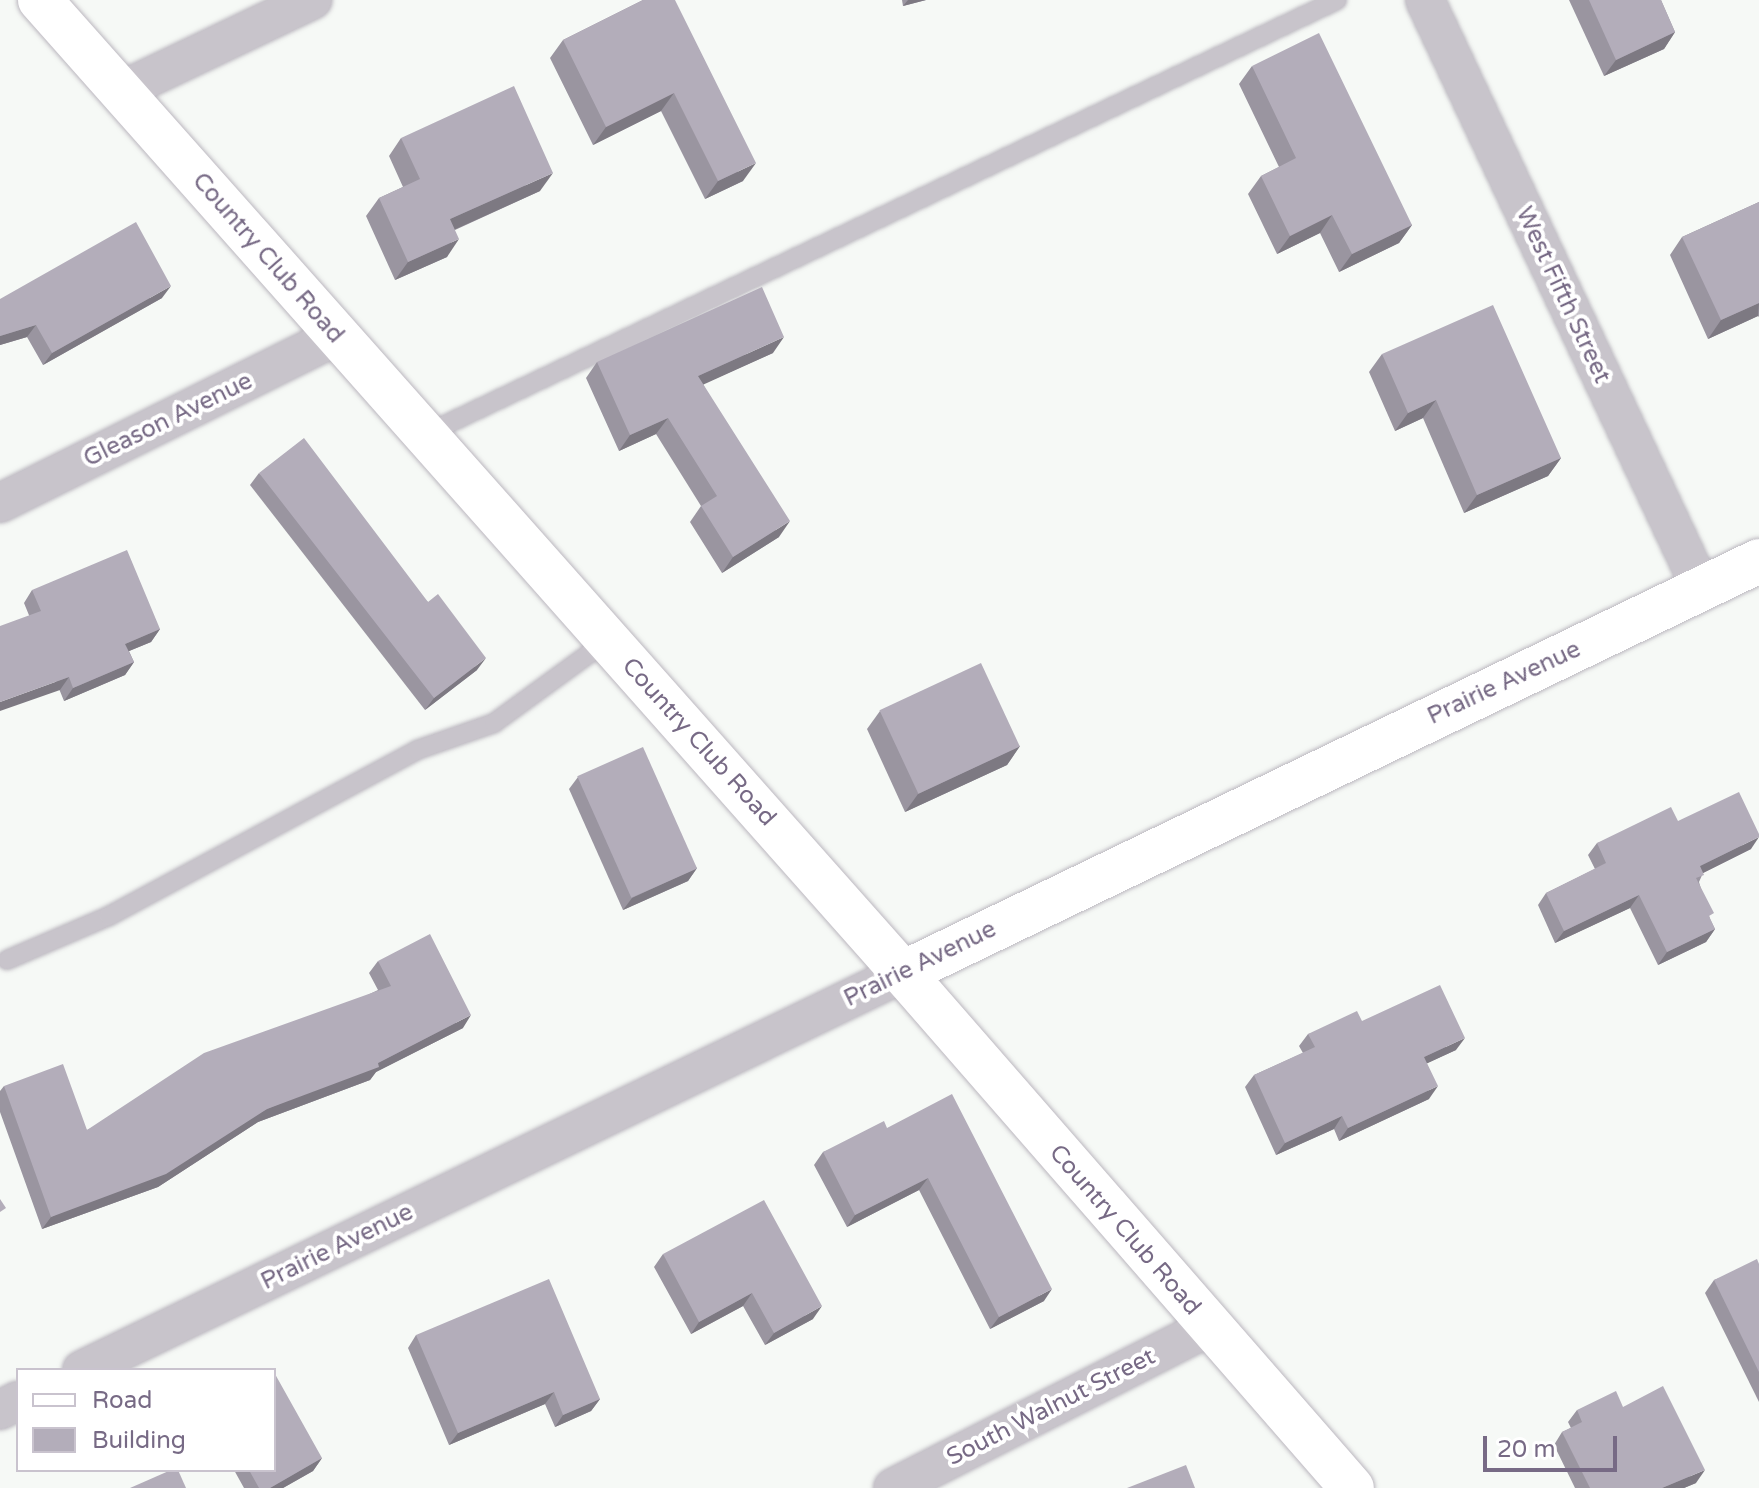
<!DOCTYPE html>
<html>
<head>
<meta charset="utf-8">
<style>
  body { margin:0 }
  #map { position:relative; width:1759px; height:1488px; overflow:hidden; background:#f6f9f6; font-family:"Varela Round",sans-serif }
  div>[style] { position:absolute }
  .roads { filter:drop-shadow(0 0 2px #bbb7bf) drop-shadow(0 0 2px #bbb7bf) }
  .lane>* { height:18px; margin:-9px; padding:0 9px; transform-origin:9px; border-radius:9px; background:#c8c4cb }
  .street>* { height:38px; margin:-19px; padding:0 19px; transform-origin:19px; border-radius:19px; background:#c8c4cb }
  .secondary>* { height:44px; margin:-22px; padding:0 22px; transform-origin:22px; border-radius:22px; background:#fff }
  .wall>* { inset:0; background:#9a95a0 }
  .shaded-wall>* { inset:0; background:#7d7982 }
  .building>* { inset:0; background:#b3adba; transform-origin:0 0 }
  span { translate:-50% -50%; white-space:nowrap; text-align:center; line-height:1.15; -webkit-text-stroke:8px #fff; paint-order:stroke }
  .street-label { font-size:24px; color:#776a85 }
  .legend { position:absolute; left:16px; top:1368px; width:260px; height:104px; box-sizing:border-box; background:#fff; border:2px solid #c9c3ce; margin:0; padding:10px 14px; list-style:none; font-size:24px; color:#776a85 }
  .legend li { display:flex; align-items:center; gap:16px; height:40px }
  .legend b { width:40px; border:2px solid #c9c3ce }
  .scale { position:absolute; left:1483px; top:1436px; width:134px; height:36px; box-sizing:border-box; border:4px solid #776a85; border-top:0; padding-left:10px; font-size:24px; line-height:28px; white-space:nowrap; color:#776a85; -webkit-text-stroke:6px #fff; paint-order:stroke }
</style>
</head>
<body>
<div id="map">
  <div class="roads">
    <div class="lane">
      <i style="left:426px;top:434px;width:1009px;rotate:-25.47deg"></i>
      <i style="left:7px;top:960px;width:111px;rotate:-23.3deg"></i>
      <i style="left:109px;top:916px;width:350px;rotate:-28.3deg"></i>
      <i style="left:417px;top:750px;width:82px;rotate:-19.3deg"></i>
      <i style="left:494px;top:723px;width:141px;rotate:-36.1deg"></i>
    </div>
    <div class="street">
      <i style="left:1425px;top:0;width:652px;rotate:64.85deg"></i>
      <i style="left:121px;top:91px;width:212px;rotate:-25.5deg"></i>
      <i style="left:0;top:503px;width:376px;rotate:-26.4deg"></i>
      <i style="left:82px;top:1370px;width:912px;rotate:-25.81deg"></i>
      <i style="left:0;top:1410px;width:20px;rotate:-27deg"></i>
      <i style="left:893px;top:1488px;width:355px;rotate:-27deg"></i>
    </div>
    <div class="secondary">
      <i style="left:40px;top:0;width:1301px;rotate:48.43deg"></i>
      <i style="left:903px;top:973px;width:683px;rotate:48.92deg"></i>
      <i style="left:903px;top:973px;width:950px;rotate:-25.7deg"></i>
    </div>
  </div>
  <div class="wall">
    <i style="clip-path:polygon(643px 0,743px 181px,705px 199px,661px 111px,593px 145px,550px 58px,563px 40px)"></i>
    <i style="clip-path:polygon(902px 0,926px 0,903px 6px)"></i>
    <i style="clip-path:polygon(1569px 0,1661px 0,1675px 32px,1664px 49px,1604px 76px)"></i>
    <i style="clip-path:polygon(1252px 66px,1412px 225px,1399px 243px,1339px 272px,1320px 233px,1277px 254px,1248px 194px,1261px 176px,1279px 167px,1239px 84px)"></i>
    <i style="clip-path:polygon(401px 138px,540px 191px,455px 230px,447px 257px,395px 280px,366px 216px,379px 198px,403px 187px,389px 156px)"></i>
    <i style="clip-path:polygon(1759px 202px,1759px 317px,1758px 316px,1708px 339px,1670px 255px,1682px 237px)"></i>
    <i style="clip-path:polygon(162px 298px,43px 365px,27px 337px,0 345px,0 299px)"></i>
    <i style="clip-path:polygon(773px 353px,703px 384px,779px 537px,722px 573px,690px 522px,701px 506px,656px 434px,619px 451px,586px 378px,597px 362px)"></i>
    <i style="clip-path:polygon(1382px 354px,1561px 458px,1548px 476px,1464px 513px,1423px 418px,1395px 431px,1369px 372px)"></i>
    <i style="clip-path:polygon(259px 473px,428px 602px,477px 670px,425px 710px,250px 485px)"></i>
    <i style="clip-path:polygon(32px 590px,160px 629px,151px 642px,129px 651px,134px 662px,125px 675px,64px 701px,24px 603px)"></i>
    <i style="clip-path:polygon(880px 711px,1020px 746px,1007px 765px,905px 812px,867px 729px)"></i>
    <i style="clip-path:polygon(578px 777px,697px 868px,688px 881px,623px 910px,569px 789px)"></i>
    <i style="clip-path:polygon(1678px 821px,1751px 849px,1703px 873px,1699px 882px,1710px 919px,1715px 929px,1706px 942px,1658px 965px,1630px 908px,1555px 943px,1538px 905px,1546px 893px,1595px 869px,1588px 855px,1597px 843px)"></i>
    <i style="clip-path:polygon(378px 961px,463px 1028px,376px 1072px,370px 1080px,258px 1122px,158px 1187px,42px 1229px,0 1112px,0 1091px,4px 1086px,87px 1130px,378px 990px,369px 973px)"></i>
    <i style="clip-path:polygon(1362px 1021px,1456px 1050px,1427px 1063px,1429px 1099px,1339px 1141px,1334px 1129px,1276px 1155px,1245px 1087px,1254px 1075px,1303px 1053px,1299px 1046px,1308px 1034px)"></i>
    <i style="clip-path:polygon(887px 1128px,1044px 1301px,990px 1329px,919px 1190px,847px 1227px,814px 1165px,823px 1152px)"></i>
    <i style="clip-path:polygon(663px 1254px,813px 1319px,765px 1345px,743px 1306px,691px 1334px,654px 1267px)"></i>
    <i style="clip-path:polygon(1759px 1264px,1759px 1402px,1705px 1293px,1714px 1280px)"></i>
    <i style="clip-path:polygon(416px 1335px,600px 1399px,591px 1411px,555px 1427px,545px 1404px,449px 1445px,408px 1348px)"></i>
    <i style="clip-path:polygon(1623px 1407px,1696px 1483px,1684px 1488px,1575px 1488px,1554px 1445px,1562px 1432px,1571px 1428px,1568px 1422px,1577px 1410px)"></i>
    <i style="clip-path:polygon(322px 1458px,313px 1471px,283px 1488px,244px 1488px,234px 1470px,274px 1470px)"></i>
  </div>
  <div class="shaded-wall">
    <i style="clip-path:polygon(908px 0,926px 0,903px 6px)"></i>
    <i style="clip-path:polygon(1675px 32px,1664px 49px,1604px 76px,1616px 60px)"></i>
    <i style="clip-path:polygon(674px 93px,661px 111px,593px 145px,606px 127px)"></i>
    <i style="clip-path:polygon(756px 163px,743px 181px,705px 199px,718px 181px)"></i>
    <i style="clip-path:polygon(553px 173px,540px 191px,438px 237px,450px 219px)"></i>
    <i style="clip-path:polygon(1332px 215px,1320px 233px,1277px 254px,1290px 236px)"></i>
    <i style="clip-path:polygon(1412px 225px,1399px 243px,1339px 272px,1352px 254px)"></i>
    <i style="clip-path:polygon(459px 239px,447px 257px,395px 280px,408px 262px)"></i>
    <i style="clip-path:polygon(171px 286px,162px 298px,43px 365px,52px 353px)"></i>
    <i style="clip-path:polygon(1759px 303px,1758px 316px,1708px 339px,1721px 320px)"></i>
    <i style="clip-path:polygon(36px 325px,27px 337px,0 345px,0 336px)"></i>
    <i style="clip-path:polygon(784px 337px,773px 353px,687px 392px,698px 376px)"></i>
    <i style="clip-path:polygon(1436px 400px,1423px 418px,1395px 431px,1408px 413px)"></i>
    <i style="clip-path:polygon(668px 418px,656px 434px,619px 451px,630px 435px)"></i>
    <i style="clip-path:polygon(1561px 458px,1548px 476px,1464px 513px,1477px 495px)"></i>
    <i style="clip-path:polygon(790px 521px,779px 537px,722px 573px,733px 557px)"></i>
    <i style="clip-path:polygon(160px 629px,151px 642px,117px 656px,125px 644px)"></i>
    <i style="clip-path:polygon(486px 658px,477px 670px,425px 710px,434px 698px)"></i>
    <i style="clip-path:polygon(134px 662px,125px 675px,64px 701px,73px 688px)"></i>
    <i style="clip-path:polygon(69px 677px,60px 690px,0 711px,0 702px)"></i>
    <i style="clip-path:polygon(1020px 746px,1007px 765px,905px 812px,918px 794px)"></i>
    <i style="clip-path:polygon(1759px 837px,1751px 849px,1691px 879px,1700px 866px)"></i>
    <i style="clip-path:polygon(697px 868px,688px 881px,623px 910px,632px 898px)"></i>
    <i style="clip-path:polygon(1639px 895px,1630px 908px,1555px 943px,1564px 931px)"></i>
    <i style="clip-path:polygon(1715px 929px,1706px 942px,1658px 965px,1667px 952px)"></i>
    <i style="clip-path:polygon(471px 1015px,463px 1028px,376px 1072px,370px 1080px,258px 1122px,158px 1187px,42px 1229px,51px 1217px,267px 1109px,378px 1063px)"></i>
    <i style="clip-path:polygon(1465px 1038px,1456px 1050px,1415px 1069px,1424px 1057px)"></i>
    <i style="clip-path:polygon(1438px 1086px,1429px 1099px,1339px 1141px,1348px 1128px)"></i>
    <i style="clip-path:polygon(1342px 1116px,1334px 1129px,1276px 1155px,1285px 1143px)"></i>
    <i style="clip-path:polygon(928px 1178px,919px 1190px,847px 1227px,855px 1215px)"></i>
    <i style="clip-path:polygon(1052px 1289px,1044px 1301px,990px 1329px,999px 1317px)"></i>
    <i style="clip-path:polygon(752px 1293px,743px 1306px,691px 1334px,699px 1322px)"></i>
    <i style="clip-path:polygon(822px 1306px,813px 1319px,765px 1345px,774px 1333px)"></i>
    <i style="clip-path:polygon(554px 1392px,545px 1404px,449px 1445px,458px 1433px)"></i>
    <i style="clip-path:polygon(600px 1399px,591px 1411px,555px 1427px,563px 1415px)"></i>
    <i style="clip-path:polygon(322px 1458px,313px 1471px,283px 1488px,270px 1488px)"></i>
    <i style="clip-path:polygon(1705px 1470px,1696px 1483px,1684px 1488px,1662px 1488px)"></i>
  </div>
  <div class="building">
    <i style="clip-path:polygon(643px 0,675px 0,756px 163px,718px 181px,674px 93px,606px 127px,563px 40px)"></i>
    <i style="clip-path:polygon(1589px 0,1661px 0,1675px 32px,1616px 60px)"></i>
    <i style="clip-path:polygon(1319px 33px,1412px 225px,1352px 254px,1332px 215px,1290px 236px,1261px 176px,1296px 158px,1252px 66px)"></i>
    <i style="clip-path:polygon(514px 86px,553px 173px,450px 219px,459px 239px,408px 262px,379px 198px,420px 179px,401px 138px)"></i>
    <i style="clip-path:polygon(1759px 202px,1759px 303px,1721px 320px,1682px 237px)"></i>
    <i style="clip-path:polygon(136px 222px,171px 286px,52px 353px,36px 325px,0 336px,0 299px)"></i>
    <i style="clip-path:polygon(762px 287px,784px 337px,698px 376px,790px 521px,733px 557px,701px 506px,717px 496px,668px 418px,630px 435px,597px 362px)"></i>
    <i style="clip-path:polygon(1493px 305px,1561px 458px,1477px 495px,1436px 400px,1408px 413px,1382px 354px)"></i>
    <i style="clip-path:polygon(304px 438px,428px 602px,438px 594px,486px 658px,434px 698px,259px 473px)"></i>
    <i style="clip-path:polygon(127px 550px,160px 629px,125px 644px,134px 662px,73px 688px,69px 677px,0 702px,0 626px,41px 611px,32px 590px)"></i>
    <i style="left:981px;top:663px;width:92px;height:112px;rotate:65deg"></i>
    <i style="left:643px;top:747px;width:133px;height:72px;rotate:66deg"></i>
    <i style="clip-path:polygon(1739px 792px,1759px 834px,1759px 837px,1700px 866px,1704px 875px,1696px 878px,1714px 913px,1709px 916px,1715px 929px,1667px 952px,1639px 895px,1564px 931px,1546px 893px,1606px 863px,1597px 843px,1671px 807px,1678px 821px)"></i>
    <i style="clip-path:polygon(430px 934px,471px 1015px,378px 1063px,379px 1067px,267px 1109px,166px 1174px,51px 1217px,4px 1086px,63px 1064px,87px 1130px,204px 1053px,391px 986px,378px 961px)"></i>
    <i style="clip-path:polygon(1440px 985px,1465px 1038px,1424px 1057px,1438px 1086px,1348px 1128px,1342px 1116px,1285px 1143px,1254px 1075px,1315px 1047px,1308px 1034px,1357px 1011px,1362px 1021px)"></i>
    <i style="clip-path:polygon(952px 1094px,1052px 1289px,999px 1317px,928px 1178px,855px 1215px,823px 1152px,884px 1121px,887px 1128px)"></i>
    <i style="clip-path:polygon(0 1199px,6px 1208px,0 1212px)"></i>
    <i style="clip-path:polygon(764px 1200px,822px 1306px,774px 1333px,752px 1293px,699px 1322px,663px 1254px)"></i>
    <i style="clip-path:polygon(1757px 1259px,1759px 1264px,1759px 1372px,1714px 1280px)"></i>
    <i style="clip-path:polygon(549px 1279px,600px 1399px,563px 1415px,554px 1392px,458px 1433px,416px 1335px)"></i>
    <i style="clip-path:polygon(275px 1374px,322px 1458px,270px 1488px,259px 1488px,249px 1470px,274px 1470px)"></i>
    <i style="clip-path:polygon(1663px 1386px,1705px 1470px,1662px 1488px,1590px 1488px,1562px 1432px,1582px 1422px,1577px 1410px,1616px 1391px,1623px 1407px)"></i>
    <i style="clip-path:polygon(1186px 1465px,1195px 1488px,1127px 1488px)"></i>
    <i style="clip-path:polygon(171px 1470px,178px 1470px,186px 1488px,130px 1488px)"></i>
  </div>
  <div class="street-label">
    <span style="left:268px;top:258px;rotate:49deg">Country Club Road</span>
    <span style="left:1563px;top:295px;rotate:65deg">West Fifth Street</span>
    <span style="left:168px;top:420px;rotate:-26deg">Gleason Avenue</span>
    <span style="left:1504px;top:683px;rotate:-25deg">Prairie Avenue</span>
    <span style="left:699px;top:742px;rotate:48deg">Country Club Road</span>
    <span style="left:920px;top:964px;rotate:-26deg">Prairie Avenue</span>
    <span style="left:1125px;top:1230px;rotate:49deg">Country Club Road</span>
    <span style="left:337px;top:1247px;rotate:-26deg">Prairie Avenue</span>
    <span style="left:1051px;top:1407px;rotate:-27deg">South Walnut Street</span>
  </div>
  <ul class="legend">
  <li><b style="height:10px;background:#fff"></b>Road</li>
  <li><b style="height:22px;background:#b3adba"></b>Building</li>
  </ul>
  <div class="scale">20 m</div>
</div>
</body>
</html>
